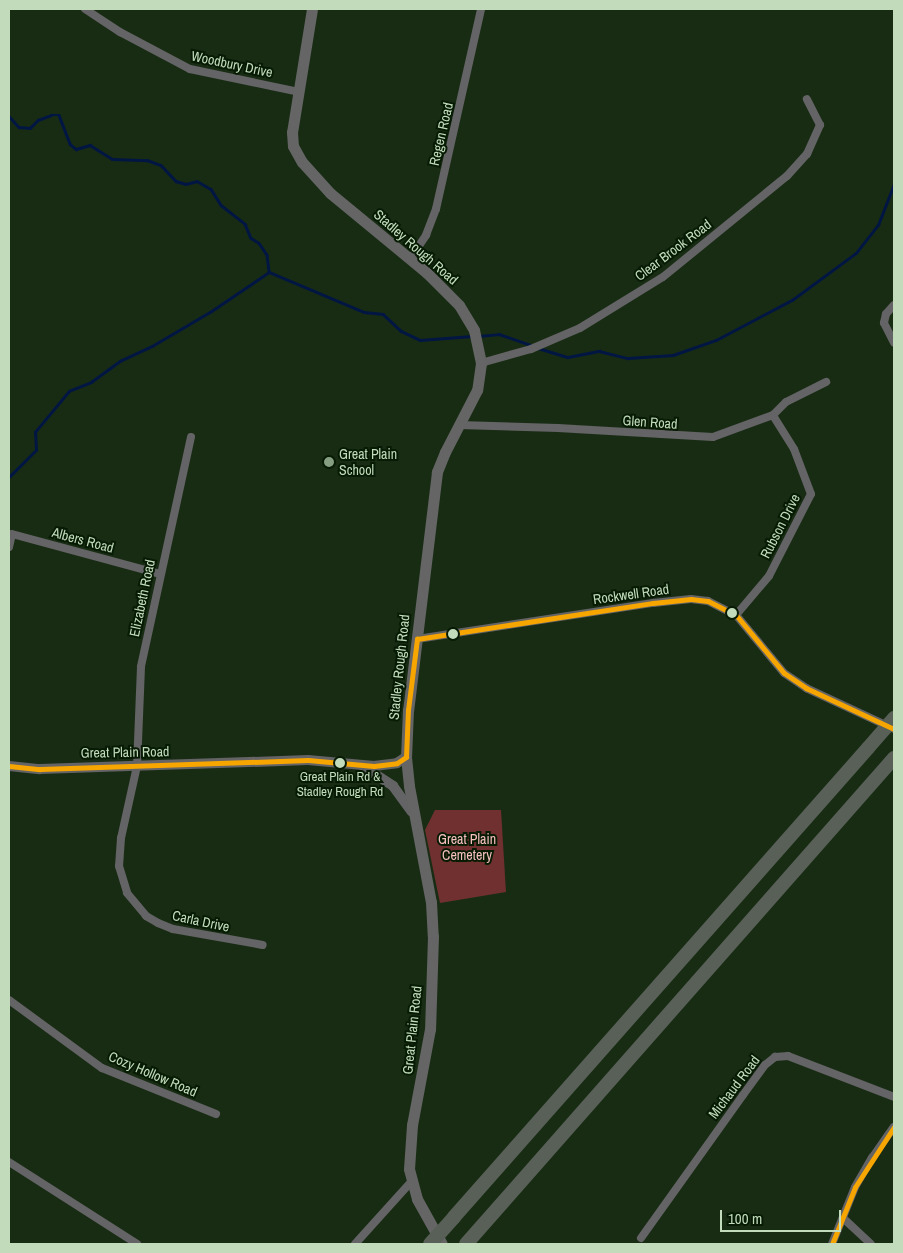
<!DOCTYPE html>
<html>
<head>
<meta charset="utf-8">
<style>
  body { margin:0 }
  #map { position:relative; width:903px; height:1253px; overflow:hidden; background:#182c14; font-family:"Archivo Narrow",sans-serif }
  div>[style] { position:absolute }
  .green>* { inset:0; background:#703030 }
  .stream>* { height:2.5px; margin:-1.25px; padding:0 1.25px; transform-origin:1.25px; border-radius:1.25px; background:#021643 }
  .minor>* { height:8px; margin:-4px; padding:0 4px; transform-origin:4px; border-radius:4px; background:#646365 }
  .tertiary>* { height:10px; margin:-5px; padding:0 5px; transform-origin:5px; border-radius:5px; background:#646365 }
  .secondary>* { height:11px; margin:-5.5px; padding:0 5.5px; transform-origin:5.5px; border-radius:5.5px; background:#646564 }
  .motorway>* { height:14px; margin:-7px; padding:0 7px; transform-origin:7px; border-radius:7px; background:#596058 }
  .motorway-bridge>* { height:14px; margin:-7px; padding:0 7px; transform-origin:7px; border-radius:7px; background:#596058 }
  .bus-1>* { height:5px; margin:-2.5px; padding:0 2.5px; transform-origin:2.5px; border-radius:2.5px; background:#f7a600 }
  .dots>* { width:14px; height:14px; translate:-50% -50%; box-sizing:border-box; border:2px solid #071b04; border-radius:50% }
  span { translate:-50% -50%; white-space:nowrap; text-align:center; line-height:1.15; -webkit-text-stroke:4px #071b04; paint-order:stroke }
  .bus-label { font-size:13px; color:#c1dbbb }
  .street-label { font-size:14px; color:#c1dbbb }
  .poi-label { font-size:14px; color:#c1dbbb }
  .left { translate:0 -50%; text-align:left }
  .park-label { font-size:14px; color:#f7c0bf }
  .frame { position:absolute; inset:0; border:10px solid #c1dbbb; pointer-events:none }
  .scale { position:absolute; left:720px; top:1210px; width:121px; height:22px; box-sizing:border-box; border:2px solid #c1dbbb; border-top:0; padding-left:6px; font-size:15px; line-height:18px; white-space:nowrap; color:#c1dbbb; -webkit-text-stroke:4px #071b04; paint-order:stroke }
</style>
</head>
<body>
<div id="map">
  <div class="green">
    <i style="clip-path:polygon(435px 810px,501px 810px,506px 892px,440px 903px,425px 830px)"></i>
  </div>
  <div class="stream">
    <i style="left:9px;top:116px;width:15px;rotate:48deg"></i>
    <i style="left:19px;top:127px;width:11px;rotate:5deg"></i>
    <i style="left:30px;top:128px;width:11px;rotate:-45deg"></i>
    <i style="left:38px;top:120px;width:14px;rotate:-21deg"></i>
    <i style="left:51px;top:115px;width:8px"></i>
    <i style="left:59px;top:115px;width:31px;rotate:69deg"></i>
    <i style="left:70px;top:144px;width:8px;rotate:40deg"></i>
    <i style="left:76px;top:149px;width:15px;rotate:-16deg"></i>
    <i style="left:90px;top:145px;width:26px;rotate:32deg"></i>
    <i style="left:112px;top:159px;width:35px;rotate:2deg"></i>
    <i style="left:147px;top:160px;width:15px;rotate:20deg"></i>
    <i style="left:161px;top:165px;width:22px;rotate:47deg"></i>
    <i style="left:176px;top:181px;width:10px;rotate:17deg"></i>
    <i style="left:186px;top:184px;width:11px;rotate:-15deg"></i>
    <i style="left:197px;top:181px;width:16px;rotate:30deg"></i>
    <i style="left:211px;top:189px;width:19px;rotate:58deg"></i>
    <i style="left:221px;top:205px;width:31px;rotate:38deg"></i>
    <i style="left:245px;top:224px;width:15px;rotate:67deg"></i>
    <i style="left:251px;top:238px;width:9px;rotate:32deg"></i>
    <i style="left:259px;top:243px;width:14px;rotate:56deg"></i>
    <i style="left:267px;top:255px;width:17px;rotate:83deg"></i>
    <i style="left:478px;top:336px;width:21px;rotate:-5deg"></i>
    <i style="left:499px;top:334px;width:36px;rotate:19deg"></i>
    <i style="left:538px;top:348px;width:31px;rotate:17deg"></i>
    <i style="left:568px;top:357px;width:32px;rotate:-11deg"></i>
    <i style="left:599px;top:351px;width:30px;rotate:14deg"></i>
    <i style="left:628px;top:358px;width:45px;rotate:-3.8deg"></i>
    <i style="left:673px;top:355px;width:46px;rotate:-19.2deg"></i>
    <i style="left:716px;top:340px;width:86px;rotate:-27.8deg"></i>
    <i style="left:792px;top:300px;width:79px;rotate:-36.3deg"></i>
    <i style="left:856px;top:253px;width:36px;rotate:-52deg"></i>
    <i style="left:878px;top:225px;width:44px;rotate:-68.7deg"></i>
    <i style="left:9px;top:477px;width:38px;rotate:-45deg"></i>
    <i style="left:36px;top:450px;width:18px;rotate:-93deg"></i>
    <i style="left:35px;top:432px;width:53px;rotate:-50.3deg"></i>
    <i style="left:69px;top:391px;width:24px;rotate:-22deg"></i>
    <i style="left:91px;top:382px;width:36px;rotate:-36deg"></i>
    <i style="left:120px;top:361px;width:35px;rotate:-25deg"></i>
    <i style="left:152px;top:346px;width:67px;rotate:-30.4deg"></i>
    <i style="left:210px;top:312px;width:71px;rotate:-34.1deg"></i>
    <i style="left:269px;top:272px;width:103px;rotate:22.8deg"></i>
    <i style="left:364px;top:312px;width:19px;rotate:6deg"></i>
    <i style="left:383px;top:314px;width:25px;rotate:43deg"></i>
    <i style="left:401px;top:331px;width:21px;rotate:25deg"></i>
    <i style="left:420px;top:340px;width:52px;rotate:-4.4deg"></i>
  </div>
  <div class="minor">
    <i style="left:85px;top:9px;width:42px;rotate:33.3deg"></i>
    <i style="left:120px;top:32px;width:79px;rotate:27.9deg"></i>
    <i style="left:190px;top:69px;width:111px;rotate:11.9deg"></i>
    <i style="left:410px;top:259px;width:29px;rotate:-56deg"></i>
    <i style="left:426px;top:235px;width:28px;rotate:-69deg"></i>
    <i style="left:436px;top:209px;width:205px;rotate:-77.3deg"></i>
    <i style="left:894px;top:305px;width:12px;rotate:132deg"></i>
    <i style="left:886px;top:314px;width:9px;rotate:103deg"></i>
    <i style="left:884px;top:323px;width:22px;rotate:63deg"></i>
    <i style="left:481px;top:363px;width:52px;rotate:-15.6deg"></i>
    <i style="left:531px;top:349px;width:53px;rotate:-23.2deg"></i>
    <i style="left:580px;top:328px;width:97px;rotate:-31.6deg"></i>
    <i style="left:663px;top:277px;width:160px;rotate:-39.2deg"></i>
    <i style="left:787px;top:176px;width:30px;rotate:-48deg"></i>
    <i style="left:807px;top:154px;width:32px;rotate:-66deg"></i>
    <i style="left:820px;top:125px;width:29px;rotate:-117deg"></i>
    <i style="left:459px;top:425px;width:99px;rotate:1.7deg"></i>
    <i style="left:558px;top:428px;width:155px;rotate:3.3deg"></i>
    <i style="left:713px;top:437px;width:64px;rotate:-20.1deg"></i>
    <i style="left:773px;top:415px;width:18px;rotate:-45deg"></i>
    <i style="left:786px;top:402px;width:45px;rotate:-26.6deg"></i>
    <i style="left:191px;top:437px;width:235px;rotate:102.3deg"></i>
    <i style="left:141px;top:667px;width:99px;rotate:92.3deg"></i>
    <i style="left:137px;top:766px;width:74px;rotate:102.5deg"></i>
    <i style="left:121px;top:838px;width:28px;rotate:94deg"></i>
    <i style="left:119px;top:866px;width:28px;rotate:73deg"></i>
    <i style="left:127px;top:893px;width:30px;rotate:50deg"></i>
    <i style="left:146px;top:916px;width:14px;rotate:30deg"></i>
    <i style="left:158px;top:923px;width:16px;rotate:22deg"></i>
    <i style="left:173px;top:929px;width:91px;rotate:10.1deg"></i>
    <i style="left:9px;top:547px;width:13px;rotate:-77deg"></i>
    <i style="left:12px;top:534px;width:153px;rotate:15.1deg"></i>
    <i style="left:736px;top:615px;width:51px;rotate:-49.8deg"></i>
    <i style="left:769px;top:576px;width:92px;rotate:-62.9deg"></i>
    <i style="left:811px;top:494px;width:48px;rotate:-110.7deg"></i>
    <i style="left:794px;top:449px;width:40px;rotate:-122deg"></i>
    <i style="left:417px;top:639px;width:239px;rotate:-8.7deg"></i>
    <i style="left:653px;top:603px;width:38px;rotate:-6deg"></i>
    <i style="left:691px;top:599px;width:17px;rotate:7deg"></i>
    <i style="left:708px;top:601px;width:31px;rotate:27deg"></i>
    <i style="left:736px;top:615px;width:75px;rotate:50.4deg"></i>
    <i style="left:784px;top:673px;width:27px;rotate:34deg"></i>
    <i style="left:806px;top:688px;width:97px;rotate:25deg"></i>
    <i style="left:9px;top:1000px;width:115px;rotate:36.2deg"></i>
    <i style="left:102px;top:1068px;width:123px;rotate:22deg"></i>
    <i style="left:9px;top:1162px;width:152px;rotate:32.6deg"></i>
    <i style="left:843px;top:1218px;width:38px;rotate:43deg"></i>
    <i style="left:641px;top:1238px;width:176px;rotate:-54.5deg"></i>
    <i style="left:743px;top:1095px;width:37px;rotate:-54deg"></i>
    <i style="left:765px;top:1065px;width:13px;rotate:-39deg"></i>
    <i style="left:775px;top:1057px;width:13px;rotate:-4deg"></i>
    <i style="left:788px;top:1056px;width:114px;rotate:21.1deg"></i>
    <i style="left:355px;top:1244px;width:84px;rotate:-47.9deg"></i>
    <i style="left:832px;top:1244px;width:61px;rotate:-68deg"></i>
    <i style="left:855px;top:1187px;width:34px;rotate:-60deg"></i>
    <i style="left:872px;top:1158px;width:38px;rotate:-55deg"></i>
  </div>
  <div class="tertiary">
    <i style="left:9px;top:766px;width:31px;rotate:6deg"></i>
    <i style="left:40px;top:769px;width:268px;rotate:-1.9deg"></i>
    <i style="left:308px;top:760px;width:66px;rotate:5.2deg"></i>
    <i style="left:374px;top:766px;width:23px;rotate:-7deg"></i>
    <i style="left:397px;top:763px;width:11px;rotate:-34deg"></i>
    <i style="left:364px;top:767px;width:35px;rotate:33deg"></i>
    <i style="left:393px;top:786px;width:32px;rotate:54deg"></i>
  </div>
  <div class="secondary">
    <i style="left:312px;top:9px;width:125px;rotate:99.2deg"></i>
    <i style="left:292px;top:132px;width:14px;rotate:86deg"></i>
    <i style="left:293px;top:146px;width:18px;rotate:61deg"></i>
    <i style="left:302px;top:162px;width:42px;rotate:47.9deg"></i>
    <i style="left:330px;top:193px;width:126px;rotate:39.5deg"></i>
    <i style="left:427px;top:273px;width:45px;rotate:45deg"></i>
    <i style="left:459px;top:305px;width:29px;rotate:59deg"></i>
    <i style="left:474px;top:330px;width:34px;rotate:78deg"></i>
    <i style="left:481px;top:363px;width:27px;rotate:98deg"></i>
    <i style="left:477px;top:390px;width:70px;rotate:117.3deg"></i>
    <i style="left:445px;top:452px;width:22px;rotate:112deg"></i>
    <i style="left:437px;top:472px;width:240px;rotate:96.9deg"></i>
    <i style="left:408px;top:710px;width:47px;rotate:92.4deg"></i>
    <i style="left:406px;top:757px;width:29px;rotate:84deg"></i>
    <i style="left:409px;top:786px;width:118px;rotate:79.3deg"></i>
    <i style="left:431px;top:902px;width:34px;rotate:87deg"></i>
    <i style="left:433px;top:936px;width:93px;rotate:91.8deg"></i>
    <i style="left:430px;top:1029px;width:98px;rotate:100.6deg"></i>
    <i style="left:412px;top:1125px;width:44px;rotate:93.9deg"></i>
    <i style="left:409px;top:1169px;width:31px;rotate:75deg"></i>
    <i style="left:417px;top:1199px;width:51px;rotate:60.9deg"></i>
  </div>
  <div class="motorway">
    <i style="left:454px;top:1217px;width:626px;rotate:-48.56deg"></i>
    <i style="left:466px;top:1244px;width:648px;rotate:-48.63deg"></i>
  </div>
  <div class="motorway-bridge">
    <i style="left:868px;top:748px;width:40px;rotate:-49deg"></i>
    <i style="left:430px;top:1244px;width:36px;rotate:-48deg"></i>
  </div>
  <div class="bus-1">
    <i style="left:417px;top:639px;width:239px;rotate:-8.7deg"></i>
    <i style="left:653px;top:603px;width:38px;rotate:-6deg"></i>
    <i style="left:691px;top:599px;width:17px;rotate:7deg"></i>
    <i style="left:708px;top:601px;width:31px;rotate:27deg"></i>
    <i style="left:736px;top:615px;width:75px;rotate:50.4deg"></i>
    <i style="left:784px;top:673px;width:27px;rotate:34deg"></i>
    <i style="left:806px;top:688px;width:97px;rotate:25deg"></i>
    <i style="left:406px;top:757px;width:47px;rotate:-87.6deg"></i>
    <i style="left:408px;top:710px;width:72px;rotate:-82.8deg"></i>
    <i style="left:9px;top:766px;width:31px;rotate:6deg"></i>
    <i style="left:40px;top:769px;width:268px;rotate:-1.9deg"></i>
    <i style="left:308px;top:760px;width:66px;rotate:5.2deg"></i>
    <i style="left:374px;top:766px;width:23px;rotate:-7deg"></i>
    <i style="left:397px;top:763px;width:11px;rotate:-34deg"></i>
    <i style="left:832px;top:1244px;width:61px;rotate:-68deg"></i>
    <i style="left:855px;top:1187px;width:72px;rotate:-57deg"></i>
  </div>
  <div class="dots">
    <i style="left:329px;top:462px;background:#869e81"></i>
    <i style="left:732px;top:613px;background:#c1dbbb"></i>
    <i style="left:453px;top:634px;background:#c1dbbb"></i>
    <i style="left:340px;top:763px;background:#c1dbbb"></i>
  </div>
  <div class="bus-label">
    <span style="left:340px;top:785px">Great Plain Rd &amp;<br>Stadley Rough Rd</span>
  </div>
  <div class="street-label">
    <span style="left:232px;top:64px;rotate:12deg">Woodbury Drive</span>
    <span style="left:441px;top:134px;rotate:-77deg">Regen Road</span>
    <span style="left:416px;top:247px;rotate:41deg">Stadley Rough Road</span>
    <span style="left:673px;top:250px;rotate:-37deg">Clear Brook Road</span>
    <span style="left:650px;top:422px;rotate:4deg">Glen Road</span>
    <span style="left:780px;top:526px;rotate:-63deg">Rubson Drive</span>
    <span style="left:83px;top:540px;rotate:15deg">Albers Road</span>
    <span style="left:631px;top:594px;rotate:-8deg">Rockwell Road</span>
    <span style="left:142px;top:598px;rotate:-78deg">Elizabeth Road</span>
    <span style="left:399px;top:667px;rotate:-84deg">Stadley Rough Road</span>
    <span style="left:125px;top:752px;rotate:-1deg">Great Plain Road</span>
    <span style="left:201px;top:921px;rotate:12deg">Carla Drive</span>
    <span style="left:412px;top:1030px;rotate:-84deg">Great Plain Road</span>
    <span style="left:153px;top:1074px;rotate:23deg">Cozy Hollow Road</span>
    <span style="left:734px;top:1087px;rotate:-53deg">Michaud Road</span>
  </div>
  <div class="poi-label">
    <span class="left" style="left:339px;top:462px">Great Plain<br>School</span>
  </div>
  <div class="park-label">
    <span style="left:467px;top:847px">Great Plain<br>Cemetery</span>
  </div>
  <div class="frame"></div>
  <div class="scale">100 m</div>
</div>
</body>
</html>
